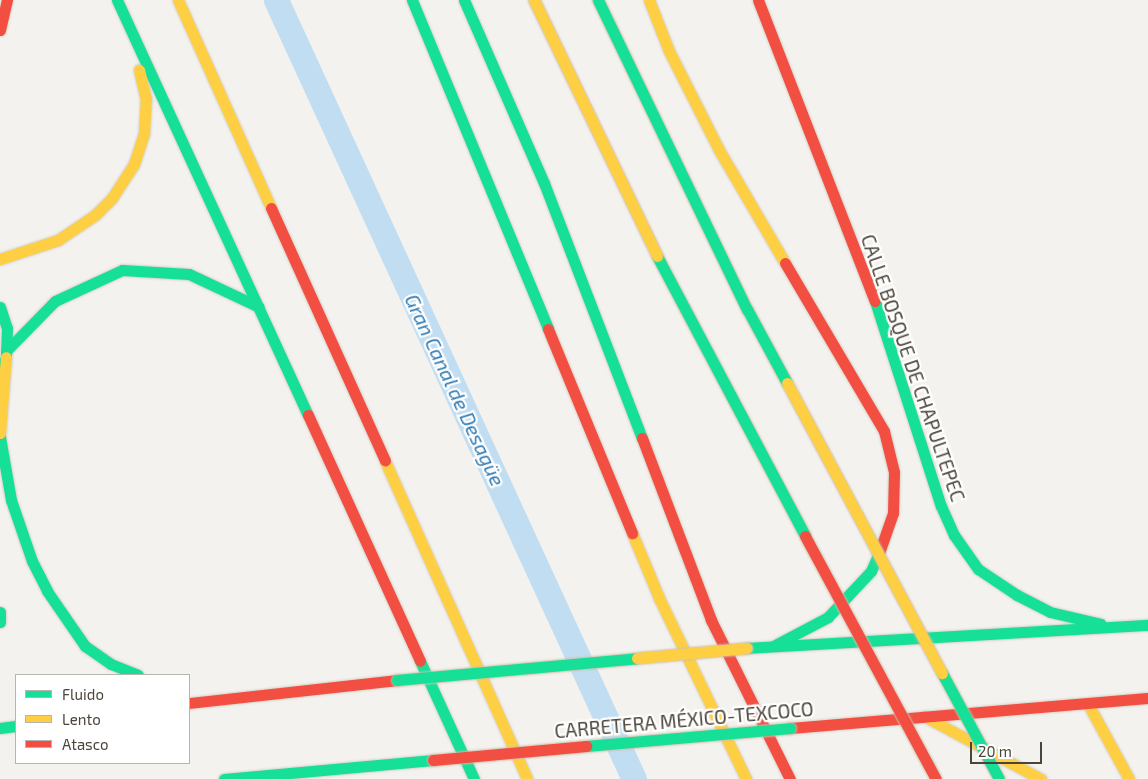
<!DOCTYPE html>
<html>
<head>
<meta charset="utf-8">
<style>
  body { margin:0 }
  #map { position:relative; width:1148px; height:779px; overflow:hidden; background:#f4f2ee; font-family:"Exo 2",sans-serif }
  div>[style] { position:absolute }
  .canal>* { height:25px; margin:-12.5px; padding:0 12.5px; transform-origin:12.5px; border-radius:12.5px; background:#c0ddf1 }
  .roads { filter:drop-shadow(0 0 1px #d3cfc5) drop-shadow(0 0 1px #d3cfc5) }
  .fast>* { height:11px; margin:-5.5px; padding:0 5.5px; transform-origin:5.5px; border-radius:5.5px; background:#16e098 }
  .slow>* { height:11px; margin:-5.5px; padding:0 5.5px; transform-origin:5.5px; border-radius:5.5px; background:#ffcf43 }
  .jam>* { height:11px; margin:-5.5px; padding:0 5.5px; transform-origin:5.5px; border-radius:5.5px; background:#f24e42 }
  .bridges { filter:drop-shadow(0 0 1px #ccbfa9) drop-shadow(0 0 1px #ccbfa9) }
  .fast-bridge>* { height:11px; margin:-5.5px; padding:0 5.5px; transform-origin:5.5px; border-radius:5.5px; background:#16e098 }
  .slow-bridge>* { height:11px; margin:-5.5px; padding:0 5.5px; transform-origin:5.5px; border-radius:5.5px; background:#ffcf43 }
  .jam-bridge>* { height:11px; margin:-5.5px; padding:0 5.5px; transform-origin:5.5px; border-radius:5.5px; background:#f24e42 }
  span { translate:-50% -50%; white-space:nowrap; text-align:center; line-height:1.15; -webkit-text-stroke:4.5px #fff; paint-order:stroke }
  .street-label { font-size:19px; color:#4b4439 }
  .water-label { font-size:20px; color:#2e7ab2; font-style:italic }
  .legend { position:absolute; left:15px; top:674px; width:175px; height:90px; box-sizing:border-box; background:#fff; border:1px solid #b7b4b0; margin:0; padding:6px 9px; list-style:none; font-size:15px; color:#4b4439 }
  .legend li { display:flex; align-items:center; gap:10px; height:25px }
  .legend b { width:25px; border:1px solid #b7b4b0 }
  .scale { position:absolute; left:970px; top:742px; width:72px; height:22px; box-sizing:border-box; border:2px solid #4b4439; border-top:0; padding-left:6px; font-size:15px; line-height:18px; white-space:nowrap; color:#4b4439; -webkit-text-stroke:4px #fff; paint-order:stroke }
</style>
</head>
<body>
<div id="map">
  <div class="canal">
    <i style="left:276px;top:0;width:857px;rotate:65.32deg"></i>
  </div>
  <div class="roads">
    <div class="fast">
      <i style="left:117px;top:0;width:457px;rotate:65.3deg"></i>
      <i style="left:412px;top:0;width:356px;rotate:67.5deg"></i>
      <i style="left:464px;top:0;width:200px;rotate:66.4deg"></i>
      <i style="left:544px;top:183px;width:273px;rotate:69deg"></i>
      <i style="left:875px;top:301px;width:215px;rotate:72.2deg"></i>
      <i style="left:941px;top:506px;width:32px;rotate:66deg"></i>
      <i style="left:954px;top:535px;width:42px;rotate:54.8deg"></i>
      <i style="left:978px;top:569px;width:47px;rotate:33.7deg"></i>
      <i style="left:1017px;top:595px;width:37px;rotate:27deg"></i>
      <i style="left:1050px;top:612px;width:52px;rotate:13.2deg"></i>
      <i style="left:0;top:307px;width:22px;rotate:72deg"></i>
      <i style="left:7px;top:328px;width:29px;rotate:92deg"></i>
      <i style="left:6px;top:357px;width:12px;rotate:110deg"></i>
      <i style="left:6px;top:351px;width:70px;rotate:-45.6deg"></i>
      <i style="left:55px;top:301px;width:74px;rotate:-24.8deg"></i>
      <i style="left:122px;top:270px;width:67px;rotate:3.4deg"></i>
      <i style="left:189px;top:274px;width:77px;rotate:25.2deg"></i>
      <i style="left:0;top:437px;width:64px;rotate:80.1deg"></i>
      <i style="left:11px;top:500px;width:65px;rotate:71deg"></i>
      <i style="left:32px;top:561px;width:34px;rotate:63deg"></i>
      <i style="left:47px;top:591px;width:67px;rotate:55.4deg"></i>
      <i style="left:85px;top:646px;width:32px;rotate:35deg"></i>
      <i style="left:111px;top:664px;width:29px;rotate:22deg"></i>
      <i style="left:0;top:612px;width:10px;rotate:90deg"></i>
      <i style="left:775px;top:645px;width:60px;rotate:-27.8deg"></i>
      <i style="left:828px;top:617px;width:63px;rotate:-46.9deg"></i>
      <i style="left:871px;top:571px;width:20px;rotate:-66deg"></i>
      <i style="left:747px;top:648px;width:402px;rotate:-3.3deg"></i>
      <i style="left:420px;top:661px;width:130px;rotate:65.4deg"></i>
      <i style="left:0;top:728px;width:16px;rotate:-7deg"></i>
      <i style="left:224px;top:779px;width:210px;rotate:-5.2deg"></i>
    </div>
    <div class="slow">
      <i style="left:178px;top:0;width:228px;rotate:65.9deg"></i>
      <i style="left:649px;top:0;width:55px;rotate:68.6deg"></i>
      <i style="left:669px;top:51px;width:111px;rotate:63.2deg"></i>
      <i style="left:719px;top:150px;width:131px;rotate:59.7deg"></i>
      <i style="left:0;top:259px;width:61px;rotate:-18.1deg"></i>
      <i style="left:58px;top:240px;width:45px;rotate:-34deg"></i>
      <i style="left:95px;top:215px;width:24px;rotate:-45deg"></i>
      <i style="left:112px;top:198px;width:40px;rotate:-57.1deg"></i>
      <i style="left:134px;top:164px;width:33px;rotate:-72deg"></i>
      <i style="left:144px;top:133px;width:33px;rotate:-87deg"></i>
      <i style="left:146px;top:100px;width:31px;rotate:-103deg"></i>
      <i style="left:0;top:433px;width:76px;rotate:-85.5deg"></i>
      <i style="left:385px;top:461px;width:348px;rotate:65.9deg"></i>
      <i style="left:632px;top:533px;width:70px;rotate:67.4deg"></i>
      <i style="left:659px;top:598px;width:201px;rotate:64.3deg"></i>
      <i style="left:1088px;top:704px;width:85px;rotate:61.3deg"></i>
      <i style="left:924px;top:716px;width:133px;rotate:28.3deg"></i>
    </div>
    <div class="jam">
      <i style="left:758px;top:0;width:323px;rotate:68.8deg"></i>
      <i style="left:0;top:30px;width:31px;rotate:-77deg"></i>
      <i style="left:271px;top:208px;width:277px;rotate:65.7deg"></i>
      <i style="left:785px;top:263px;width:195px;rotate:59.5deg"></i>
      <i style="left:884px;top:431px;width:42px;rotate:76.3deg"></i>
      <i style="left:894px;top:472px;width:41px;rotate:91.4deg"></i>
      <i style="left:893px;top:513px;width:42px;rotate:109.3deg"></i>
      <i style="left:548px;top:329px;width:221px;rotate:67.6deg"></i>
      <i style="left:308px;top:415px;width:270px;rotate:65.5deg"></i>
      <i style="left:642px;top:438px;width:195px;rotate:69.2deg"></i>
      <i style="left:711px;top:620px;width:178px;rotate:63.6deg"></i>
      <i style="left:189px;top:703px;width:209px;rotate:-6.3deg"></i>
      <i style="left:790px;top:728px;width:359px;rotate:-4.8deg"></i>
    </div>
  </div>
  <div class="bridges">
    <div class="fast-bridge">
      <i style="left:598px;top:0;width:343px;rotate:64.3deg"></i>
      <i style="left:747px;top:309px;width:84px;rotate:61.6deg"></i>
      <i style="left:657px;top:256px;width:317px;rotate:62.1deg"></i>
      <i style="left:942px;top:673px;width:120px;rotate:61.7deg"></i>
      <i style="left:397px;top:680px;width:241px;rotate:-5.2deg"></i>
      <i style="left:586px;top:746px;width:205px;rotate:-5deg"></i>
    </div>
    <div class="slow-bridge">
      <i style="left:534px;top:0;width:284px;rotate:64.3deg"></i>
      <i style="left:787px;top:383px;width:329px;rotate:61.9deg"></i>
      <i style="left:637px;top:658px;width:110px;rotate:-5.2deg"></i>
    </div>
    <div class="jam-bridge">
      <i style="left:805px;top:536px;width:276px;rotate:61.7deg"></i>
      <i style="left:433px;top:760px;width:154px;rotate:-5.2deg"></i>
    </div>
  </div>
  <div class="street-label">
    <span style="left:913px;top:368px;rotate:71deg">CALLE BOSQUE DE CHAPULTEPEC</span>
    <span style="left:684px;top:720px;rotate:-5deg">CARRETERA MÉXICO-TEXCOCO</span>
  </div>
  <div class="water-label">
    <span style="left:455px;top:390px;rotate:65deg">Gran Canal de Desagüe</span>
  </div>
  <ul class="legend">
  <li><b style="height:6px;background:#16e098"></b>Fluido</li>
  <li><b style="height:6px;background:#ffcf43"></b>Lento</li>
  <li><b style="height:6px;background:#f24e42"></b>Atasco</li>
  </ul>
  <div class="scale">20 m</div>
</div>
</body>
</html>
